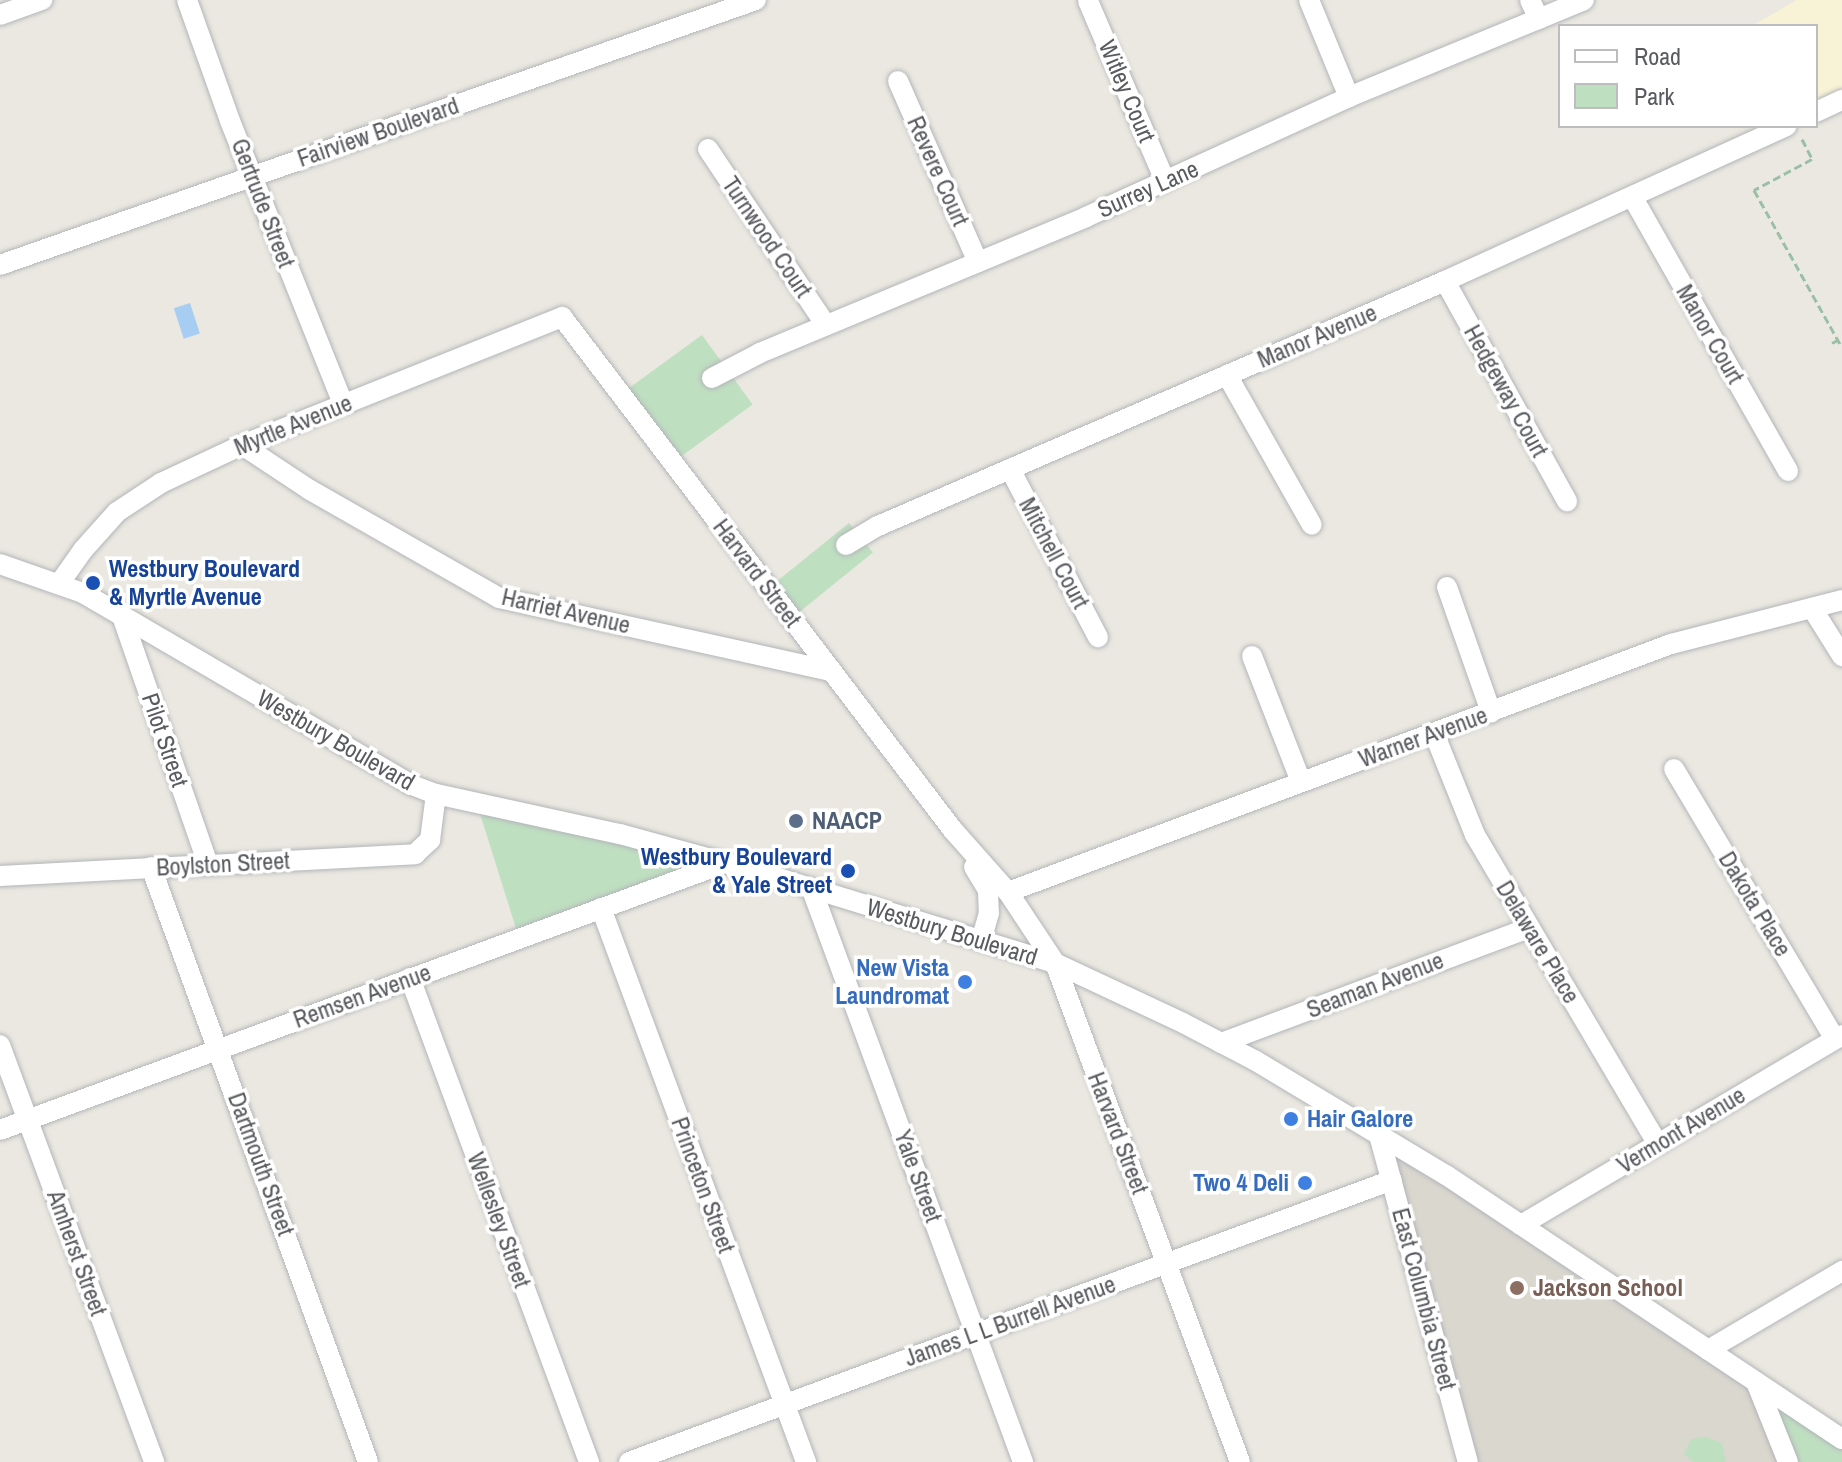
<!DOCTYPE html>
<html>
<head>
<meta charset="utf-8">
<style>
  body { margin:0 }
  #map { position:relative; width:1842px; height:1462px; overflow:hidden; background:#eae8e0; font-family:"Archivo Narrow",sans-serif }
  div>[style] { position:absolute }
  .commercial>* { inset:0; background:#f8f3d7 }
  .education>* { inset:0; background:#dad7cf }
  .green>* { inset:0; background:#bfdfc1; transform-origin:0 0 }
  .water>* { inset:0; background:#a7cdf3; transform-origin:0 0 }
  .path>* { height:3px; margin-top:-1.5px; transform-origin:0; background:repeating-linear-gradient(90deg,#9abfa6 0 8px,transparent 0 12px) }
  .roads { filter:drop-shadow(0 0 2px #b3b5b9) drop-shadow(0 0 2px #b3b5b9) }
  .minor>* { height:20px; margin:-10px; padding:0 10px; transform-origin:10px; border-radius:10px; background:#fff }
  .dots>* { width:22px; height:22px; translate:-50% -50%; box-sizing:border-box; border:4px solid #fff; border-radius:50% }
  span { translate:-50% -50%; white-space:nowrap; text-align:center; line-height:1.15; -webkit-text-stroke:7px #fff; paint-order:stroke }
  .street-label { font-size:24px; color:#595b5f }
  .transit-label { font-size:24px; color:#164399; font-weight:700 }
  .left { translate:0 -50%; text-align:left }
  .right { translate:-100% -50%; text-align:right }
  .service-label { font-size:24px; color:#4e5e75; font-weight:700 }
  .shop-label { font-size:24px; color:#366cbe; font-weight:700 }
  .education-label { font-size:24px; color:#785e54; font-weight:700 }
  .legend { position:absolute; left:1558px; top:24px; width:260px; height:104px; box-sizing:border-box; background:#fff; border:2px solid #bdbdbf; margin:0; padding:10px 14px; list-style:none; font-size:24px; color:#595b5f }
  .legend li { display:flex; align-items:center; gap:16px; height:40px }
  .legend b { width:40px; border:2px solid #bdbdbf }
</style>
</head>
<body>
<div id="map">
  <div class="commercial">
    <i style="clip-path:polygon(1797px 0,1842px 0,1842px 100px,1816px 112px,1816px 26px,1755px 24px)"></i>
  </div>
  <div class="education">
    <i style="clip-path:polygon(1379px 1135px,1756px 1382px,1788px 1462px,1468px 1462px)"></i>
  </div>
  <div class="green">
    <i style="left:702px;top:335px;width:86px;height:96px;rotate:54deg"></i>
    <i style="left:849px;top:523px;width:38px;height:99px;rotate:51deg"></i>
    <i style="clip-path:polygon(476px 801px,725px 863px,519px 938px)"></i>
    <i style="clip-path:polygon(1756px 1382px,1842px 1439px,1842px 1462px,1788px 1462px)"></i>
    <i style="clip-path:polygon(1706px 1437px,1722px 1443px,1726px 1462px,1693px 1462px,1684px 1454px,1691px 1439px)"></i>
  </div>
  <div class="water">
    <i style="left:190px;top:303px;width:32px;height:17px;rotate:72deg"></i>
  </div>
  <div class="path">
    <i style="left:1802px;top:139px;width:22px;rotate:63deg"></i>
    <i style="left:1812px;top:159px;width:66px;rotate:151.9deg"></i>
    <i style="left:1754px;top:190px;width:176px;rotate:60.8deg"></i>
    <i style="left:1832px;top:343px;width:11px;rotate:-27deg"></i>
  </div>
  <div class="roads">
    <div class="minor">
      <i style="left:187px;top:0;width:128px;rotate:70.4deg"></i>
      <i style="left:230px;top:121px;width:305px;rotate:68.2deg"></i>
      <i style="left:1309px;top:0;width:105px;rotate:67.6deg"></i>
      <i style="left:1530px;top:0;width:21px;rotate:65deg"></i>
      <i style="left:1088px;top:1px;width:196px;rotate:66.8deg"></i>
      <i style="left:0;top:15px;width:45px;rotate:-19.7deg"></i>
      <i style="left:898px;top:81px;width:198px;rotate:66.2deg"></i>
      <i style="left:1816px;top:112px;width:29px;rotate:-25deg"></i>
      <i style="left:708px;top:149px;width:212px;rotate:56.2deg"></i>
      <i style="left:1633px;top:198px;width:314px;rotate:60.4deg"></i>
      <i style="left:0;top:265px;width:801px;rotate:-19.32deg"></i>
      <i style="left:1445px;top:281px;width:252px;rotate:61deg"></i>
      <i style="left:1227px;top:375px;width:172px;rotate:60.5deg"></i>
      <i style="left:712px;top:378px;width:54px;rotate:-27.5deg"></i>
      <i style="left:760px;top:353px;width:353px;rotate:-22.6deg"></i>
      <i style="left:1086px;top:217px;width:289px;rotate:-24.5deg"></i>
      <i style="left:1349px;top:97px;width:254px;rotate:-22.4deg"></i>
      <i style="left:242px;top:445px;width:82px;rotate:33.5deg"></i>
      <i style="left:310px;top:490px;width:218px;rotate:29.7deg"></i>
      <i style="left:499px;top:598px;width:341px;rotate:12.4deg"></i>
      <i style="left:1010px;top:469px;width:190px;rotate:62.4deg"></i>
      <i style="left:846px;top:545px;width:37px;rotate:-31deg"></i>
      <i style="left:878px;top:526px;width:618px;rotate:-23.37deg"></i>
      <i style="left:1445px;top:281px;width:375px;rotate:-24.4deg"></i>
      <i style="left:0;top:564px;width:88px;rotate:19.3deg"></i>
      <i style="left:83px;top:593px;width:381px;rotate:30.3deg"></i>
      <i style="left:412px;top:785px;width:26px;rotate:21deg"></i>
      <i style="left:436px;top:794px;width:188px;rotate:12.3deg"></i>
      <i style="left:620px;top:834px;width:147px;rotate:15.4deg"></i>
      <i style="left:762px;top:873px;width:307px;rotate:17.1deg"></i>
      <i style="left:1055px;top:963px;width:141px;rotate:25.1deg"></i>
      <i style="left:1183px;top:1023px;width:82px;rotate:27.5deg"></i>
      <i style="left:1256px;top:1061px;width:222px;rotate:31deg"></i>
      <i style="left:1446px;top:1175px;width:476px;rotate:33.7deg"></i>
      <i style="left:59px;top:584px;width:42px;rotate:-54.8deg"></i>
      <i style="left:83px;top:550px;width:51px;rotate:-48.2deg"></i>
      <i style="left:117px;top:512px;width:53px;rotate:-33.4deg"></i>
      <i style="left:161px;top:483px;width:89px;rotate:-25.1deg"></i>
      <i style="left:242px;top:445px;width:345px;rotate:-21.8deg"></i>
      <i style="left:562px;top:317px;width:644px;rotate:52.7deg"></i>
      <i style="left:952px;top:829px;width:84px;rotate:48.4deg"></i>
      <i style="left:1008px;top:892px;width:85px;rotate:56.5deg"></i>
      <i style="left:1055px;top:963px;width:532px;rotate:69.66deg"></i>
      <i style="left:1447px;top:587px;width:133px;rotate:70.6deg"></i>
      <i style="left:1812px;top:608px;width:57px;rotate:58deg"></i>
      <i style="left:122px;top:616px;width:262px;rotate:70.9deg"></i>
      <i style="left:1252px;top:656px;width:135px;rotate:68.7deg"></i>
      <i style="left:1434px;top:733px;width:110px;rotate:68.1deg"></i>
      <i style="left:1475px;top:835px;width:359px;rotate:59.4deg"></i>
      <i style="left:1674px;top:769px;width:314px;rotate:59.2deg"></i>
      <i style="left:151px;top:867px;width:633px;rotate:69.96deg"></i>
      <i style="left:974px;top:867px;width:27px;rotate:59deg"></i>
      <i style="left:988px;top:890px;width:23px;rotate:88deg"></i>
      <i style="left:989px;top:913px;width:29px;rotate:106deg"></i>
      <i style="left:0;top:876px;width:416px;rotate:-3deg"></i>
      <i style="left:415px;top:854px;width:21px;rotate:-43deg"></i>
      <i style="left:430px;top:840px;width:46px;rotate:-82.6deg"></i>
      <i style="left:812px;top:890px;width:610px;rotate:69.75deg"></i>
      <i style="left:1008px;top:892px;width:708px;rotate:-20.51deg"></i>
      <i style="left:1671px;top:644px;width:177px;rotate:-14.4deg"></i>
      <i style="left:601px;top:908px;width:591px;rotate:69.69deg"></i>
      <i style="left:410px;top:978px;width:516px;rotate:69.7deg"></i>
      <i style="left:1221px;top:1043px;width:329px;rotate:-20.5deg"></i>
      <i style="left:0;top:1045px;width:445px;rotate:69.7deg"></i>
      <i style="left:0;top:1130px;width:773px;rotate:-20.22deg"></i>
      <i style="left:1379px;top:1135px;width:339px;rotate:74.8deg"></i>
      <i style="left:1521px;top:1225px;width:373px;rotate:-30.6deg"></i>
      <i style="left:1708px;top:1350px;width:156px;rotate:-30.5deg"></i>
      <i style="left:1756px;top:1382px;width:86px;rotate:68.2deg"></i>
      <i style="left:629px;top:1462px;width:813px;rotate:-20.28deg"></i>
    </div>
  </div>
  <div class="dots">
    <i style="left:93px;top:583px;background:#1a4fb4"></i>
    <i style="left:796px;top:821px;background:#5c6f8a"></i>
    <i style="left:848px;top:871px;background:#1a4fb4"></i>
    <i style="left:965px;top:982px;background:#3f7fe0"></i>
    <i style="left:1291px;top:1119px;background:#3f7fe0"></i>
    <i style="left:1305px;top:1183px;background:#3f7fe0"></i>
    <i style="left:1517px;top:1288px;background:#8d6e63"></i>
  </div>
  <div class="street-label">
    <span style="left:1127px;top:91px;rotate:67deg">Witley Court</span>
    <span style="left:378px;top:132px;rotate:-19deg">Fairview Boulevard</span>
    <span style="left:938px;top:171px;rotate:66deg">Revere Court</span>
    <span style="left:1148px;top:189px;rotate:-24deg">Surrey Lane</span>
    <span style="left:263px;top:203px;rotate:69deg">Gertrude Street</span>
    <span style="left:767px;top:237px;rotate:56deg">Turnwood Court</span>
    <span style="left:1710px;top:334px;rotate:60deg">Manor Court</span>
    <span style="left:1317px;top:336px;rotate:-23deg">Manor Avenue</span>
    <span style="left:1506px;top:391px;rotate:61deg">Hedgeway Court</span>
    <span style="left:293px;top:425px;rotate:-22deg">Myrtle Avenue</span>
    <span style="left:1054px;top:553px;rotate:62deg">Mitchell Court</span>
    <span style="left:757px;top:573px;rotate:53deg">Harvard Street</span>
    <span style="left:566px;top:611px;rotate:13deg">Harriet Avenue</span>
    <span style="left:1423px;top:737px;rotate:-20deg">Warner Avenue</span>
    <span style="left:165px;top:740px;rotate:71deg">Pilot Street</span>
    <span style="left:336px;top:740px;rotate:30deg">Westbury Boulevard</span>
    <span style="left:223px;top:864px;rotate:-3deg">Boylston Street</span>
    <span style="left:1755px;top:904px;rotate:59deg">Dakota Place</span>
    <span style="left:952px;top:932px;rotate:17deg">Westbury Boulevard</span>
    <span style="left:1538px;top:942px;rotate:59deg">Delaware Place</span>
    <span style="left:1375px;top:985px;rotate:-21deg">Seaman Avenue</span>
    <span style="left:362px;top:996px;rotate:-20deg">Remsen Avenue</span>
    <span style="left:1681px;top:1130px;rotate:-31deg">Vermont Avenue</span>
    <span style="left:1118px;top:1133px;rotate:69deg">Harvard Street</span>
    <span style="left:261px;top:1164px;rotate:70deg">Dartmouth Street</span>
    <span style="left:918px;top:1176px;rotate:70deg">Yale Street</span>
    <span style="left:703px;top:1185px;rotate:70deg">Princeton Street</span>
    <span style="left:499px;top:1220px;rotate:70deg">Wellesley Street</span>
    <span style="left:77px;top:1253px;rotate:70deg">Amherst Street</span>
    <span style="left:1424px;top:1299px;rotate:75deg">East Columbia Street</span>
    <span style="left:1010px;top:1321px;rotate:-20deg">James L L Burrell Avenue</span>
  </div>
  <div class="transit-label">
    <span class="left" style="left:109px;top:583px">Westbury Boulevard<br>&amp; Myrtle Avenue</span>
    <span class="right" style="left:832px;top:871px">Westbury Boulevard<br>&amp; Yale Street</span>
  </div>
  <div class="service-label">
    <span class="left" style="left:812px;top:821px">NAACP</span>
  </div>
  <div class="shop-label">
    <span class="right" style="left:949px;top:982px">New Vista<br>Laundromat</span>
    <span class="left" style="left:1307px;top:1119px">Hair Galore</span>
    <span class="right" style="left:1289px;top:1183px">Two 4 Deli</span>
  </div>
  <div class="education-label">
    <span class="left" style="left:1533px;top:1288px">Jackson School</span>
  </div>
  <ul class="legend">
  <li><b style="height:10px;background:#fff"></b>Road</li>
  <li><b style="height:22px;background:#bfdfc1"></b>Park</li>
  </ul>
</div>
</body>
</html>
